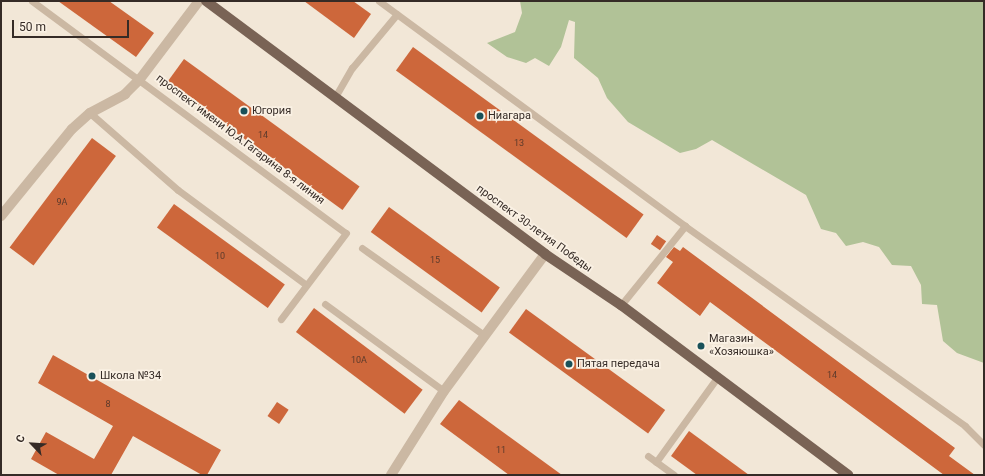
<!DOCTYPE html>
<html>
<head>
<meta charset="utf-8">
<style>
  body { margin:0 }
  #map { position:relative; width:985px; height:476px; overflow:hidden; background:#f2e7d7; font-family:Roboto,sans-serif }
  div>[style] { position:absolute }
  .green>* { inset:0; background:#b1c297 }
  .building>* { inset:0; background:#cd673b; transform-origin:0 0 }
  .lane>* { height:7px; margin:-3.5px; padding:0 3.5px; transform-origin:3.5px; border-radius:3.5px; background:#cbb8a3 }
  .street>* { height:10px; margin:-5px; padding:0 5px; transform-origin:5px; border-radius:5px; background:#cbb8a3 }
  .primary>* { height:10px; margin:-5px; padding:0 5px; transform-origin:5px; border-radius:5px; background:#796355 }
  .dots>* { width:11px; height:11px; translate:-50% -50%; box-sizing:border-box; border:2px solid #faf1e4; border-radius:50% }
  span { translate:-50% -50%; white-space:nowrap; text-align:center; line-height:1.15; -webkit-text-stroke:3.5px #faf1e4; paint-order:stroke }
  .number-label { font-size:9px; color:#5b3a2b }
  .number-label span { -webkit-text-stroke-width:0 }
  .poi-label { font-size:11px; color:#352b26 }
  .left { translate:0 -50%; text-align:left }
  .street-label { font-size:11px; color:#352b26 }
  .frame { position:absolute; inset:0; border:2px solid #352b26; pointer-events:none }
  .north { position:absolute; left:12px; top:424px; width:40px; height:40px; -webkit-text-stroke:3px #faf1e4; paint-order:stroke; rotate:295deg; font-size:11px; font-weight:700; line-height:16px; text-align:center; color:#352b26 }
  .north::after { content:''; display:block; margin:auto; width:14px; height:18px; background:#352b26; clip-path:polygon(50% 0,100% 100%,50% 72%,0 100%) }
  .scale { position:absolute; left:12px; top:20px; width:117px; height:18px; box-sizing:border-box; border:2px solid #352b26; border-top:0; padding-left:5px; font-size:12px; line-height:14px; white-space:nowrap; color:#352b26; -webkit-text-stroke:3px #faf1e4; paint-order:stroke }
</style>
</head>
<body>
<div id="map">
  <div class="green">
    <i style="clip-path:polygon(520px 1px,984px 1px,984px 363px,957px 353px,943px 341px,937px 305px,922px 304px,921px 285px,911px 266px,892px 265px,879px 247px,863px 242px,846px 246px,836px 233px,821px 229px,806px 195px,712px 140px,696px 149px,680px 153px,628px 122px,607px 98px,598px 78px,574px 58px,575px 22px,569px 20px,561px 47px,549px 66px,535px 58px,526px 63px,507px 57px,487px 43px,515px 32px,522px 13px)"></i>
  </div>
  <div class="building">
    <i style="clip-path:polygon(58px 1px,109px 1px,154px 33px,136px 57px)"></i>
    <i style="clip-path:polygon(304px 1px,353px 1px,371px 14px,354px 38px)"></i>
    <i style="left:413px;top:47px;width:285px;height:29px;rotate:36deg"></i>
    <i style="left:184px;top:59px;width:217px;height:29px;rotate:36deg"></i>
    <i style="left:92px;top:138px;width:30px;height:137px;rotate:37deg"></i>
    <i style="left:174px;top:204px;width:137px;height:29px;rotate:36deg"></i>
    <i style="left:389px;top:207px;width:137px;height:31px;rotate:36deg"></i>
    <i style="left:657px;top:235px;width:11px;height:11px;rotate:34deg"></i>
    <i style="clip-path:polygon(674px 247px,680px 251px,683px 247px,955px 448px,949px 456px,975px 475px,944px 475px,710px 302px,700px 316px,657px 283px,673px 262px,666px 257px)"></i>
    <i style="left:314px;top:308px;width:136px;height:30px;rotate:37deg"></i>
    <i style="left:526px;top:309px;width:172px;height:29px;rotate:36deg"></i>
    <i style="clip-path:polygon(53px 355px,221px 450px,207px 475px,202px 475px,133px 436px,111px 475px,59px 475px,31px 459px,46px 432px,94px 459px,113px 426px,38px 383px)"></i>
    <i style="clip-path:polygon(459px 400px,562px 475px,509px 475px,440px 424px)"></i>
    <i style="left:277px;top:402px;width:14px;height:17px;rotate:34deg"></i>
    <i style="clip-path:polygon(689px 431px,749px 475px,697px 475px,671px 456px)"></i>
  </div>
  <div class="lane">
    <i style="left:32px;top:1px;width:390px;rotate:36.5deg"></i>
    <i style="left:346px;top:233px;width:108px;rotate:127.1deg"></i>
    <i style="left:379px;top:1px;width:380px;rotate:36.3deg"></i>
    <i style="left:685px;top:226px;width:344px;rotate:35.5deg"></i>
    <i style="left:965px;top:426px;width:27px;rotate:45deg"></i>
    <i style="left:335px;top:97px;width:34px;rotate:-60deg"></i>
    <i style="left:352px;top:68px;width:70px;rotate:-50.2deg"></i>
    <i style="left:90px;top:113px;width:117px;rotate:41.2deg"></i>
    <i style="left:178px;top:190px;width:158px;rotate:36.5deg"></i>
    <i style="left:362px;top:248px;width:150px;rotate:35.5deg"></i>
    <i style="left:325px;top:304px;width:147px;rotate:36.2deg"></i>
    <i style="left:621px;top:305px;width:102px;rotate:-51deg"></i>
    <i style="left:648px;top:456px;width:32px;rotate:36deg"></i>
    <i style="left:656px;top:462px;width:102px;rotate:-54.1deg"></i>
  </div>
  <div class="street">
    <i style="left:1px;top:216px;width:112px;rotate:-50.8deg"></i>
    <i style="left:72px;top:129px;width:24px;rotate:-42deg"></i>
    <i style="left:90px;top:113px;width:40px;rotate:-28deg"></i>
    <i style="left:125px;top:94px;width:21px;rotate:-45deg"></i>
    <i style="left:140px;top:79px;width:98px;rotate:-52.9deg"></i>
    <i style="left:391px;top:475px;width:99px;rotate:-57.8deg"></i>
    <i style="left:444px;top:391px;width:170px;rotate:-53.6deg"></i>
  </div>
  <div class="primary">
    <i style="left:206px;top:1px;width:423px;rotate:36.7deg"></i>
    <i style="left:545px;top:254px;width:92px;rotate:33.9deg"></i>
    <i style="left:621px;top:305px;width:284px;rotate:36.8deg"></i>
  </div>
  <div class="dots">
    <i style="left:244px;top:111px;background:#195159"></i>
    <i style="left:480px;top:116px;background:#195159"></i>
    <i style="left:701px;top:346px;background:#195159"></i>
    <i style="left:569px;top:364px;background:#195159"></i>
    <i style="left:92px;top:376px;background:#195159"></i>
  </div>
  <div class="number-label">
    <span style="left:263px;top:135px">14</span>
    <span style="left:519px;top:143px">13</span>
    <span style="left:62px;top:202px">9А</span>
    <span style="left:220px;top:256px">10</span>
    <span style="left:435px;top:260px">15</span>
    <span style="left:359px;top:360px">10А</span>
    <span style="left:832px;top:375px">14</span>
    <span style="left:108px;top:404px">8</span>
    <span style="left:501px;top:450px">11</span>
  </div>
  <div class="poi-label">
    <span class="left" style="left:252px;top:111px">Югория</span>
    <span class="left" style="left:488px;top:116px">Ниагара</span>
    <span class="left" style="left:709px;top:346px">Магазин<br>«Хозяюшка»</span>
    <span class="left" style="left:577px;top:364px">Пятая передача</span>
    <span class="left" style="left:100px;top:376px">Школа №34</span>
  </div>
  <div class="street-label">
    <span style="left:240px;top:140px;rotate:37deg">проспект имени Ю.А.Гагарина 8-я линия</span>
    <span style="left:534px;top:229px;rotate:36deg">проспект 30-летия Победы</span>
  </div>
  <div class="frame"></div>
  <div class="north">С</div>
  <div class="scale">50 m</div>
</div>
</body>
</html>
